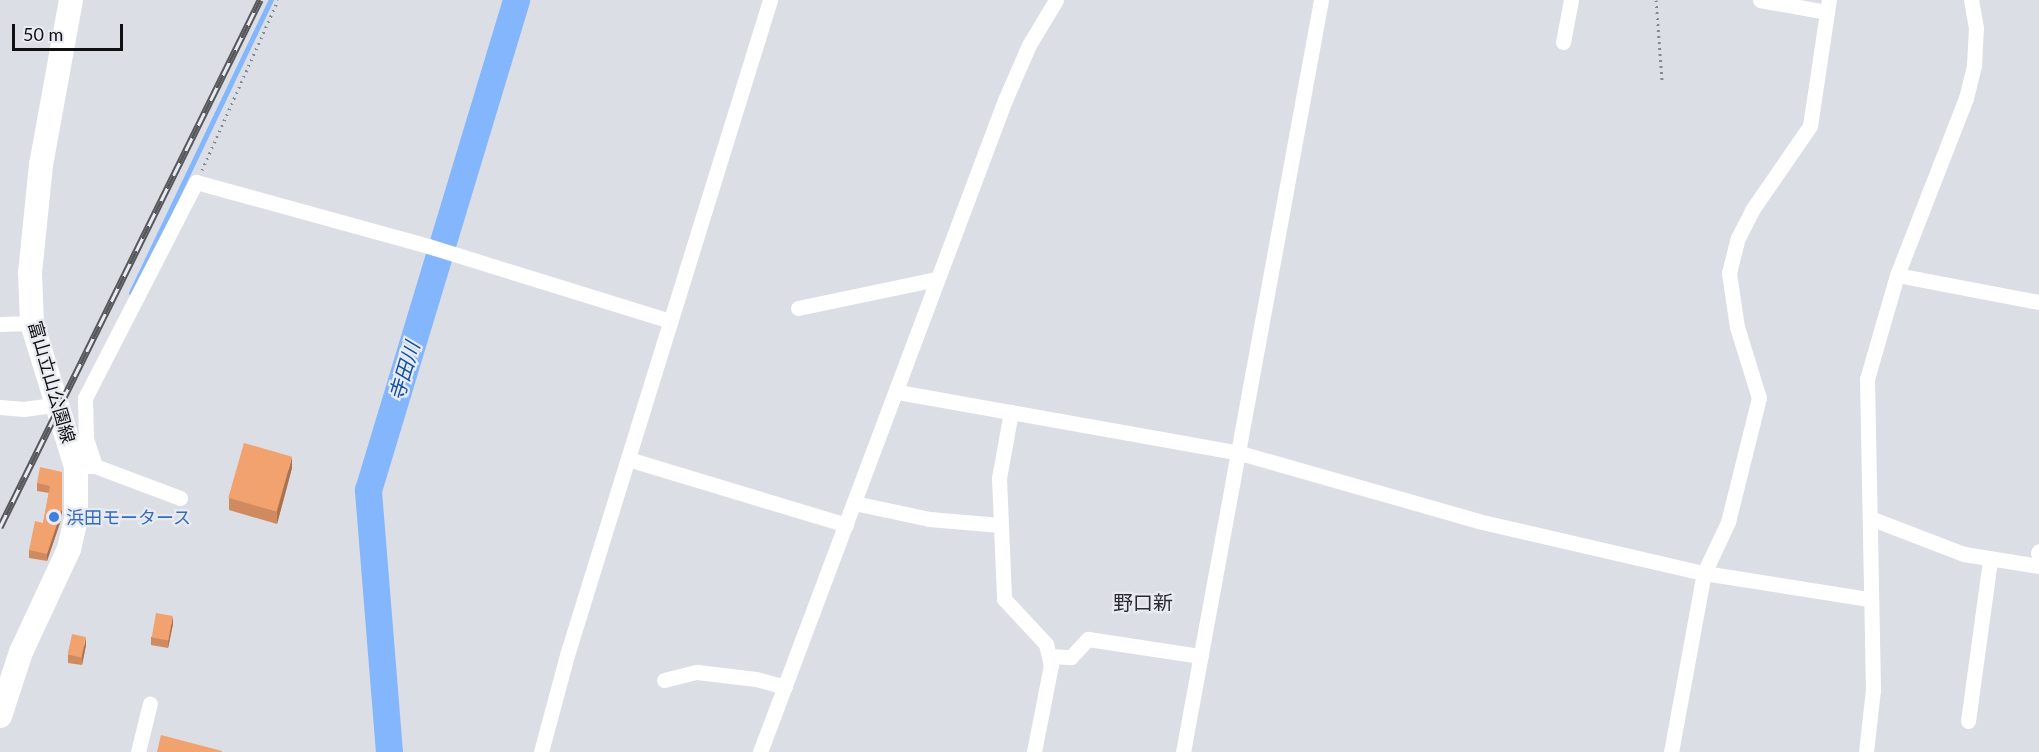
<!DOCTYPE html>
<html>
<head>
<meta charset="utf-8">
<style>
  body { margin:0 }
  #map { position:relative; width:2039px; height:752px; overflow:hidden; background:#dcdee5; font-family:Lato,"Noto Sans JP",sans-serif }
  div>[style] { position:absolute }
  .stream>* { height:4.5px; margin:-2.25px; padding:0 2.25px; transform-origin:2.25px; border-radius:2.25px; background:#83b6fc }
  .river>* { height:27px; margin:-13.5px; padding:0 13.5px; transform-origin:13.5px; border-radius:13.5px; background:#83b6fc }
  .path>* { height:3px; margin-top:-1.5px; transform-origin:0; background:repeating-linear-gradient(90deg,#86878d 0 1.5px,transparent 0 6px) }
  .street>* { height:15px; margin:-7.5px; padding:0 7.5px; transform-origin:7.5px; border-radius:7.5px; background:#fff }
  .primary>* { height:24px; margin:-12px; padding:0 12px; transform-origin:12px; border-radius:12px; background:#fff }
  .rail>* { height:7px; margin-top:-3.5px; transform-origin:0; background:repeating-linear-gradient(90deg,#e9ebf2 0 14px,#57585c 0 28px); box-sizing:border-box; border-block:2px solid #57585c }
  .wall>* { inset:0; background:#cf8b5f }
  .shaded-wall>* { inset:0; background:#a9714e }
  .building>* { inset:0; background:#f1a26f; transform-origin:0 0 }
  .dots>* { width:16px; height:16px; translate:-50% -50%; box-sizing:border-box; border:3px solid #e9ebf2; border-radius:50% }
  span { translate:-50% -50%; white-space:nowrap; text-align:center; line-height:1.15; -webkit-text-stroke:4.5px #e9ebf2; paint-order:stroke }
  .street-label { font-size:18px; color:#101013 }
  .shop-label { font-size:18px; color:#366cbe }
  .left { translate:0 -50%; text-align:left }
  .water-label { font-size:20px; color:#1152a3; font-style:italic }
  .neighbourhood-label { font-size:20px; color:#2a2b31 }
  .scale { position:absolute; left:12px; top:24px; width:111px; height:27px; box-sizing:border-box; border:3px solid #101013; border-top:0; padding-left:8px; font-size:18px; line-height:21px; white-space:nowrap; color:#101013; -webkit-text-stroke:4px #e9ebf2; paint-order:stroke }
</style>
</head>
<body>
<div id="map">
  <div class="stream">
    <i style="left:131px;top:293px;width:325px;rotate:-64.5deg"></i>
  </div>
  <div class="river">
    <i style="left:389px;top:752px;width:263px;rotate:-94.6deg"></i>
    <i style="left:368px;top:490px;width:512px;rotate:-73.19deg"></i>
  </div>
  <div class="path">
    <i style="left:1656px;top:0;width:80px;rotate:85.7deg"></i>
    <i style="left:202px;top:170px;width:186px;rotate:-65.9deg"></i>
  </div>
  <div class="street">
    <i style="left:1760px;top:0;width:68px;rotate:10.2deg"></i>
    <i style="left:1827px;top:12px;width:12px;rotate:-81deg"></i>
    <i style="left:1563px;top:42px;width:43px;rotate:-79.2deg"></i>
    <i style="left:1897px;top:275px;width:145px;rotate:10.8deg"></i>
    <i style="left:798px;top:308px;width:142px;rotate:-11.8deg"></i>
    <i style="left:0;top:324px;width:32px;rotate:-2deg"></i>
    <i style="left:898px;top:392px;width:347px;rotate:10.1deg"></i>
    <i style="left:1240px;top:453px;width:248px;rotate:15.9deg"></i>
    <i style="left:1478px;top:521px;width:232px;rotate:13deg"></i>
    <i style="left:1704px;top:573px;width:167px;rotate:9deg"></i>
    <i style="left:0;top:407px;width:24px;rotate:5deg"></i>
    <i style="left:24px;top:409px;width:34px;rotate:-8deg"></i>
    <i style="left:1011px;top:412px;width:67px;rotate:100.3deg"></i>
    <i style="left:999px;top:478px;width:121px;rotate:87.6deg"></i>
    <i style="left:1004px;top:599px;width:62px;rotate:47deg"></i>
    <i style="left:1046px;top:644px;width:22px;rotate:77deg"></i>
    <i style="left:1051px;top:665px;width:89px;rotate:101.1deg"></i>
    <i style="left:628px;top:459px;width:228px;rotate:16.8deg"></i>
    <i style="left:84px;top:466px;width:11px"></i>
    <i style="left:95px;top:466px;width:91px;rotate:20.6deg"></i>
    <i style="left:95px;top:466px;width:28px;rotate:-108deg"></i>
    <i style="left:86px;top:439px;width:41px;rotate:-91.4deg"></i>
    <i style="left:85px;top:398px;width:243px;rotate:-62.8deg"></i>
    <i style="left:196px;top:182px;width:241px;rotate:15.4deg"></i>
    <i style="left:428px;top:246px;width:254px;rotate:17.2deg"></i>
    <i style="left:854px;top:503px;width:77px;rotate:12deg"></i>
    <i style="left:929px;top:519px;width:72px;rotate:4.8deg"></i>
    <i style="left:1870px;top:518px;width:101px;rotate:21deg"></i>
    <i style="left:1964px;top:554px;width:76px;rotate:9.1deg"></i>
    <i style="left:2038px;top:553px;width:2px;rotate:-63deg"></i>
    <i style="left:1049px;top:656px;width:22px;rotate:3deg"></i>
    <i style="left:1071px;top:657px;width:25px;rotate:-47deg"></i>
    <i style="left:1088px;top:639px;width:114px;rotate:8.6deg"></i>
    <i style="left:664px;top:680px;width:34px;rotate:-14deg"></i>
    <i style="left:697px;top:672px;width:59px;rotate:6.8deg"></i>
    <i style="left:756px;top:679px;width:30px;rotate:15deg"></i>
    <i style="left:1968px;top:721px;width:162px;rotate:-82.2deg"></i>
    <i style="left:138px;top:752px;width:50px;rotate:-76.2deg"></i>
    <i style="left:541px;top:752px;width:100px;rotate:-75deg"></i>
    <i style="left:567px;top:655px;width:686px;rotate:-72.78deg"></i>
    <i style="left:760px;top:752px;width:697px;rotate:-69.41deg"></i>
    <i style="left:1005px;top:100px;width:60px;rotate:-66.4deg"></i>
    <i style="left:1029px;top:45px;width:52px;rotate:-59deg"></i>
    <i style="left:1183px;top:752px;width:765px;rotate:-79.6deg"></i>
    <i style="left:1671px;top:752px;width:182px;rotate:-79.6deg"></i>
    <i style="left:1704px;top:573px;width:56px;rotate:-64.8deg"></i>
    <i style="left:1728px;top:522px;width:128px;rotate:-76deg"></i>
    <i style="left:1759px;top:398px;width:74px;rotate:-107.2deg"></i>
    <i style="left:1737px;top:327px;width:55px;rotate:-98.4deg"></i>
    <i style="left:1729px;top:273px;width:36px;rotate:-76deg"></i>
    <i style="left:1738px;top:238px;width:31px;rotate:-63deg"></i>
    <i style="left:1752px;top:210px;width:102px;rotate:-55.4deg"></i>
    <i style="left:1810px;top:126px;width:115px;rotate:-81.5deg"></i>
    <i style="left:1866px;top:752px;width:62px;rotate:-83.6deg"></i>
    <i style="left:1873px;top:690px;width:311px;rotate:-91.1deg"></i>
    <i style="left:1867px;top:379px;width:108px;rotate:-73.9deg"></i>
    <i style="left:1897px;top:275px;width:190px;rotate:-68.7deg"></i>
    <i style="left:1966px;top:98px;width:34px;rotate:-76deg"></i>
    <i style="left:1974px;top:65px;width:37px;rotate:-87deg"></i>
    <i style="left:1976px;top:28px;width:28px;rotate:-100deg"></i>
  </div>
  <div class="primary">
    <i style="left:0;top:716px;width:67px;rotate:-71.8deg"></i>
    <i style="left:21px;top:652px;width:114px;rotate:-65deg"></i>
    <i style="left:69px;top:549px;width:31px;rotate:-77deg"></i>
    <i style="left:76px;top:519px;width:52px;rotate:-90deg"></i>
    <i style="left:76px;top:467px;width:151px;rotate:-107deg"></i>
    <i style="left:32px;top:323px;width:50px;rotate:-92.3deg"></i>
    <i style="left:30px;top:273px;width:109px;rotate:-84.2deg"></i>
    <i style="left:41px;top:165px;width:168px;rotate:-79.7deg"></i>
  </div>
  <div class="rail">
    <i style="left:0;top:527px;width:588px;rotate:-63.74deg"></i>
  </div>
  <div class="wall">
    <i style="clip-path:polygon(292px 468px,277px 524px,229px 510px,229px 498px)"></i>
    <i style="clip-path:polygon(62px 472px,62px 517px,47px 561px,29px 558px,29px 550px,43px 523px,49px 493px,37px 491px,37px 483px)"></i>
    <i style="clip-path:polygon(173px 624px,168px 648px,151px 645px,151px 637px)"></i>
    <i style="clip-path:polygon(86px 645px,82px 665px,68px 663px,68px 655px)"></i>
  </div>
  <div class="shaded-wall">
    <i style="clip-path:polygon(292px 457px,292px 468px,277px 524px,277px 512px)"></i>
    <i style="clip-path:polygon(62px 509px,62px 517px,47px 561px,47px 554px)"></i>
    <i style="clip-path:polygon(173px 616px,173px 624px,168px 648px,168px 640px)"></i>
    <i style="clip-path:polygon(86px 637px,86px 645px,82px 665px,82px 657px)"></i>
  </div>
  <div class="building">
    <i style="left:244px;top:443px;width:50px;height:57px;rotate:16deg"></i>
    <i style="clip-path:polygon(40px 467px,62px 472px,62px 509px,47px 554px,29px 550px,35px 521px,43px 523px,50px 486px,37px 483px)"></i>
    <i style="left:156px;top:613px;width:17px;height:25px;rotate:10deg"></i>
    <i style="left:72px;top:634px;width:14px;height:21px;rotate:12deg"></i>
    <i style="clip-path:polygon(161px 735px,222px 751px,222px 752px,157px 752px)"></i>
  </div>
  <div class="dots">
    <i style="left:54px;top:517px;background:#3f7fe0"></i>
  </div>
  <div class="street-label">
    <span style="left:52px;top:382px;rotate:74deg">富山立山公園線</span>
  </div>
  <div class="shop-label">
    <span class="left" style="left:66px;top:517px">浜田モータース</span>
  </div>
  <div class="water-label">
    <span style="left:404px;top:371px;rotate:-73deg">寺田川</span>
  </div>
  <div class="neighbourhood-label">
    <span style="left:1143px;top:602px">野口新</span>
  </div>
  <div class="scale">50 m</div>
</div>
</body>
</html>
